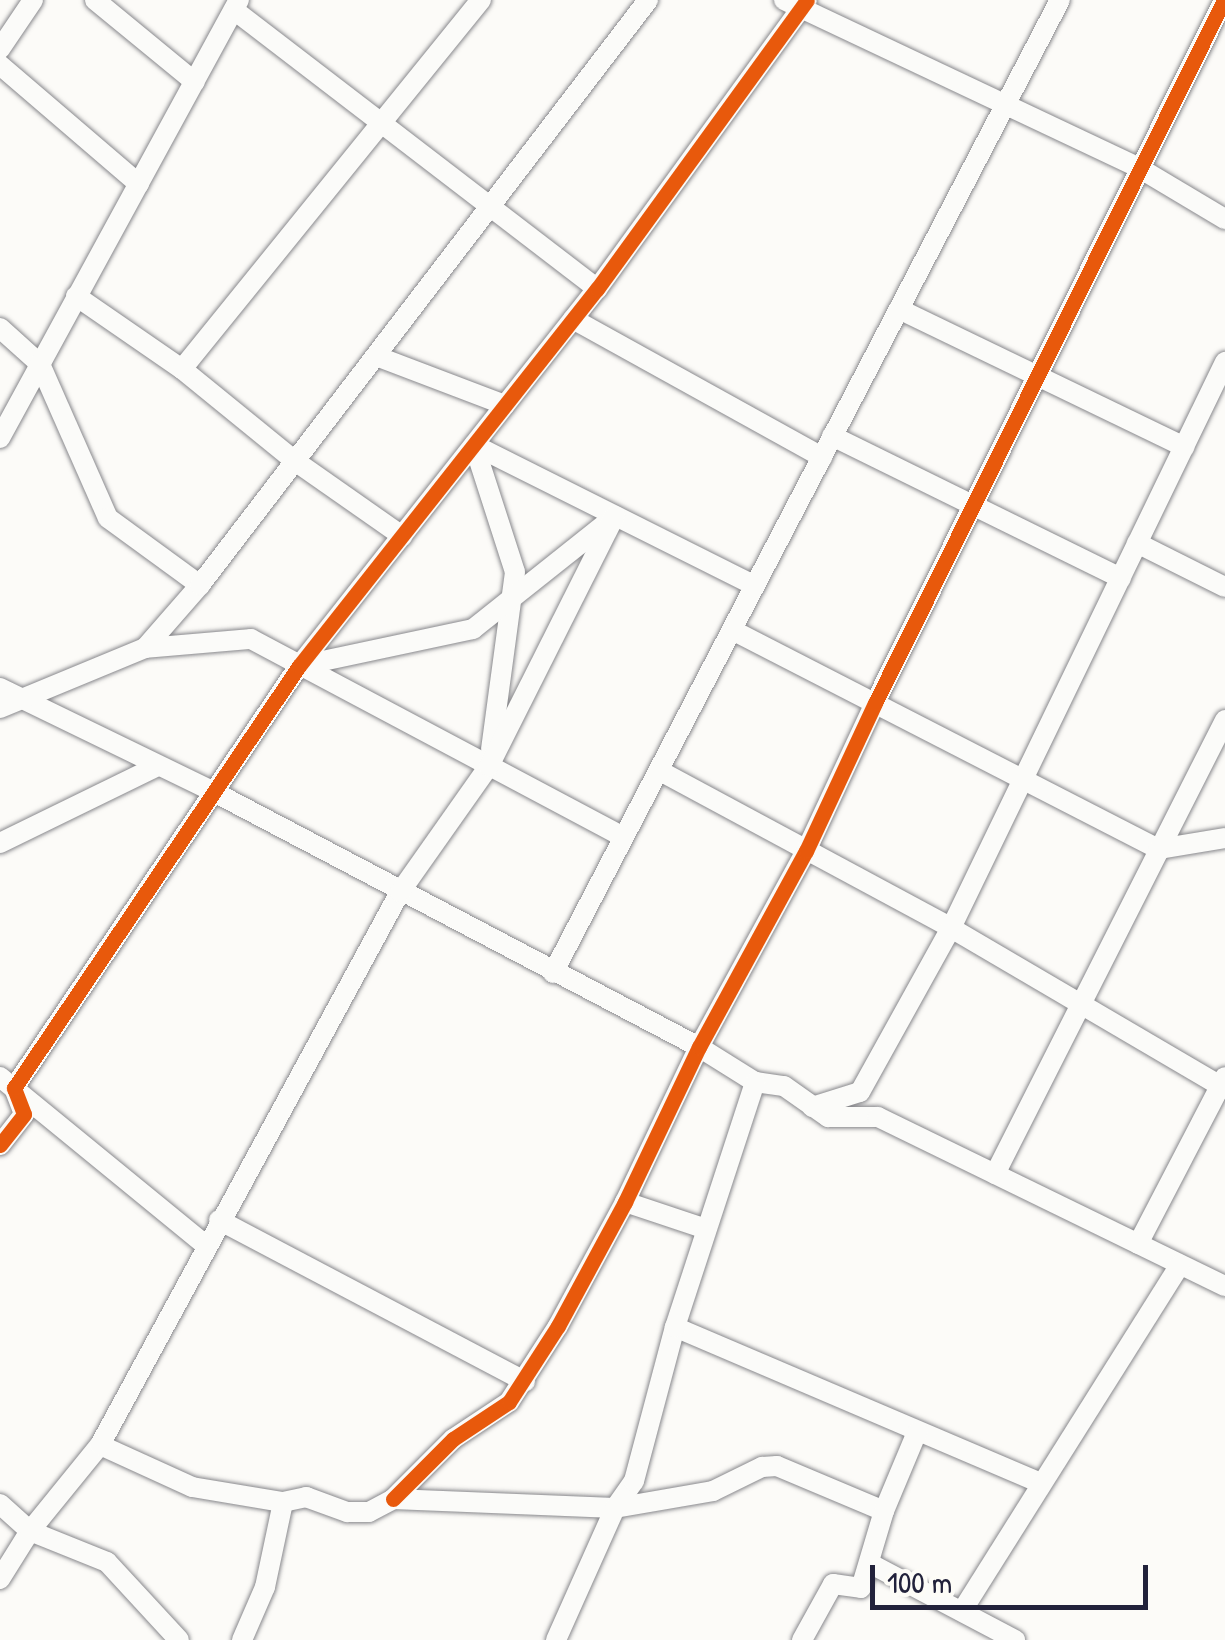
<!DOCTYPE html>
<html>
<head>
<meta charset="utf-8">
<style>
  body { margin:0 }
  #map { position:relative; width:1225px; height:1640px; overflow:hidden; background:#fcfbf8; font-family:"Patrick Hand",sans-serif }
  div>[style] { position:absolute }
  .roads { filter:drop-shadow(0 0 2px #88888c) drop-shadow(0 0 2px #88888c) }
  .minor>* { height:20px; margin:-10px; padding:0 10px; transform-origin:10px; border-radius:10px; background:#fbfbf9 }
  .cycleway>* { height:15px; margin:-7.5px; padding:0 7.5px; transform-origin:7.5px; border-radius:7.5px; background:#e8590c }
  span { translate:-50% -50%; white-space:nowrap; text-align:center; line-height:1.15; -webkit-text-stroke:8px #fdfcf7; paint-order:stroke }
  .scale { position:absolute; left:870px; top:1565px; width:278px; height:45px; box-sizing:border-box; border:5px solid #22223b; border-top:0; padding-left:12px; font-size:30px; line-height:35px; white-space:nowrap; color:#22223b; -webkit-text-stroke:8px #fdfcf7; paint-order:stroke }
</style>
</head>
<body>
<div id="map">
  <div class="roads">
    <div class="minor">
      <i style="left:95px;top:0;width:129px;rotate:39.4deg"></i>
      <i style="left:784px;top:0;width:395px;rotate:25.3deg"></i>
      <i style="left:1141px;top:169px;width:98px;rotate:30.8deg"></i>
      <i style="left:234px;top:10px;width:458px;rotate:37.5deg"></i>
      <i style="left:0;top:49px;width:59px;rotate:-56deg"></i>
      <i style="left:0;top:65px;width:183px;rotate:40.6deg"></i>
      <i style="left:76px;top:296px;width:129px;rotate:34.6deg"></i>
      <i style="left:182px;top:369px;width:146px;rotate:39.2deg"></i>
      <i style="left:295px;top:461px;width:131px;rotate:35deg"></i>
      <i style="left:899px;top:309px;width:317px;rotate:25.8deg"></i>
      <i style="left:573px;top:319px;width:285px;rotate:29deg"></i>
      <i style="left:0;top:328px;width:54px;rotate:42deg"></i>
      <i style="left:40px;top:364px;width:168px;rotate:66.2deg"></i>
      <i style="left:108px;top:518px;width:114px;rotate:36.1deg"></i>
      <i style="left:376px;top:356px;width:138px;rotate:20.8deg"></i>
      <i style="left:182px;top:369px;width:475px;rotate:-51deg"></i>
      <i style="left:832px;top:436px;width:322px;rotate:26.2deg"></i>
      <i style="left:0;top:438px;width:499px;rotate:-61.4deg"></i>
      <i style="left:474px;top:445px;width:133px;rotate:72.1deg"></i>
      <i style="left:515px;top:572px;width:179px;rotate:97.7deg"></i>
      <i style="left:474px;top:445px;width:314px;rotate:26.6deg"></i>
      <i style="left:1137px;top:543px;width:98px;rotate:26.6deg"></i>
      <i style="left:732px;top:630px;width:480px;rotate:27.2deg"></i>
      <i style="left:1159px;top:849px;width:67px;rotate:-9.5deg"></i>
      <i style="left:145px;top:648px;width:106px;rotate:-4.9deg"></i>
      <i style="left:251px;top:639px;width:422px;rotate:28deg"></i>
      <i style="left:299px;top:666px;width:178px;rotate:-12deg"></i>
      <i style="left:473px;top:629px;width:175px;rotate:-38.5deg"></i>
      <i style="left:0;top:688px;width:238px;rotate:25.9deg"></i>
      <i style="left:214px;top:792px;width:548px;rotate:27.73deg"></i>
      <i style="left:699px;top:1047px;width:66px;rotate:32deg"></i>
      <i style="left:755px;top:1082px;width:29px;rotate:8deg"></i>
      <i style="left:784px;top:1086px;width:54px;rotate:35.2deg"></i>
      <i style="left:828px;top:1117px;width:50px"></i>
      <i style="left:878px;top:1117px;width:386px;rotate:26deg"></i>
      <i style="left:0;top:708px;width:157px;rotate:-22.5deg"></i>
      <i style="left:145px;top:648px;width:84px;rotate:-48.9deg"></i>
      <i style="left:200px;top:585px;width:737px;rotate:-52.55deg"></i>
      <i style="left:660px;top:771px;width:331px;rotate:28.3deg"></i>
      <i style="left:951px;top:928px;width:318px;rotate:30.4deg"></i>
      <i style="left:0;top:843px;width:176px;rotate:-26deg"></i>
      <i style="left:553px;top:973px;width:1097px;rotate:-62.48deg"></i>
      <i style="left:0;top:1077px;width:265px;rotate:39.3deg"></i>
      <i style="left:812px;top:1107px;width:50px;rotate:-17.4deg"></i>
      <i style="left:860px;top:1092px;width:188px;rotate:-61deg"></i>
      <i style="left:951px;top:928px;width:629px;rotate:-64.17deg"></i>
      <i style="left:0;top:1145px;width:39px;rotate:-52deg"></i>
      <i style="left:24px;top:1114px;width:28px;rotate:-111deg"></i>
      <i style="left:14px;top:1088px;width:509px;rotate:-55.97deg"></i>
      <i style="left:299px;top:666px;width:481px;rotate:-51.7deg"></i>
      <i style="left:597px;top:289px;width:357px;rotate:-54deg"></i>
      <i style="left:995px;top:1174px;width:509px;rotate:-63.13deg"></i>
      <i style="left:625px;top:1202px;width:85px;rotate:18.4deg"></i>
      <i style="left:219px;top:1220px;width:346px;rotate:27.8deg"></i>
      <i style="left:1138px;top:1244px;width:188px;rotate:-62.5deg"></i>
      <i style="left:675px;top:1327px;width:397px;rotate:23.1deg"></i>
      <i style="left:100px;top:1445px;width:101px;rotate:24.5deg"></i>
      <i style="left:192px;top:1487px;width:92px;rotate:9.4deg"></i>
      <i style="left:283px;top:1502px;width:24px;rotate:-12deg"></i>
      <i style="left:306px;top:1497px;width:44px;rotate:20.1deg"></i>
      <i style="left:347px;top:1512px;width:22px"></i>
      <i style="left:369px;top:1512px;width:27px;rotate:-28deg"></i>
      <i style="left:393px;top:1499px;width:222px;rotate:2.3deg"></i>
      <i style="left:615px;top:1508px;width:99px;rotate:-9.8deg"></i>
      <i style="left:713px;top:1491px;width:55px;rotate:-26.1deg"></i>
      <i style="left:762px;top:1467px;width:15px;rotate:-4deg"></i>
      <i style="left:777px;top:1466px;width:116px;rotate:22.8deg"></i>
      <i style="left:393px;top:1499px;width:85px;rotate:-45deg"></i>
      <i style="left:453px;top:1439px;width:67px;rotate:-33.5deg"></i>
      <i style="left:509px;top:1402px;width:90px;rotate:-57.2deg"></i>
      <i style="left:558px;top:1326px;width:141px;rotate:-61.6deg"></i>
      <i style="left:625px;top:1202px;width:172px;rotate:-64.5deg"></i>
      <i style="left:699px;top:1047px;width:223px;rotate:-61.4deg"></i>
      <i style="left:806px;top:851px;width:163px;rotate:-65deg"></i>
      <i style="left:875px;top:703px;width:785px;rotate:-63.6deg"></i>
      <i style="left:0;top:1504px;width:40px;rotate:42deg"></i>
      <i style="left:30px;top:1531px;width:83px;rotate:21.9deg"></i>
      <i style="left:107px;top:1562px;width:106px;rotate:47.3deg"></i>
      <i style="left:871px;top:1564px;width:163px;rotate:27.8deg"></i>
      <i style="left:0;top:1579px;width:57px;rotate:-58deg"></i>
      <i style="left:30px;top:1531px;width:111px;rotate:-50.9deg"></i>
      <i style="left:100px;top:1445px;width:629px;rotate:-61.52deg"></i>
      <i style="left:400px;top:892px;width:154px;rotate:-54.8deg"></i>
      <i style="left:489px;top:766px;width:280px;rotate:-63.3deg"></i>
      <i style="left:962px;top:1611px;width:409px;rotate:-57.8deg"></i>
      <i style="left:242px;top:1640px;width:58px;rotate:-66.5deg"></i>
      <i style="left:265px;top:1587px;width:87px;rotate:-78deg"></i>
      <i style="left:556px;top:1640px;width:145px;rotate:-65.9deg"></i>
      <i style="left:615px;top:1508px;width:33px;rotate:-55deg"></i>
      <i style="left:634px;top:1481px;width:159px;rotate:-75.1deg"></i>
      <i style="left:675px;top:1327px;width:258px;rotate:-71.9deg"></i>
      <i style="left:802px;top:1640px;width:64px;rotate:-61deg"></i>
      <i style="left:833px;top:1584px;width:28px;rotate:8deg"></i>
      <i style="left:861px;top:1588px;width:80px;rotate:-73.4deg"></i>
      <i style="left:884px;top:1511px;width:86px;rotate:-67.3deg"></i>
    </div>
  </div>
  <div class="cycleway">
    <i style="left:0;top:1145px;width:39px;rotate:-52deg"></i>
    <i style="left:24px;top:1114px;width:28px;rotate:-111deg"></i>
    <i style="left:14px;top:1088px;width:509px;rotate:-55.97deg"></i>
    <i style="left:299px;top:666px;width:481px;rotate:-51.7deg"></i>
    <i style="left:597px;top:289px;width:357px;rotate:-54deg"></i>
    <i style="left:393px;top:1499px;width:85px;rotate:-45deg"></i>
    <i style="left:453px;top:1439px;width:67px;rotate:-33.5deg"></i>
    <i style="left:509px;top:1402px;width:90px;rotate:-57.2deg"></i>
    <i style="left:558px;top:1326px;width:141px;rotate:-61.6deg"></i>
    <i style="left:625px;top:1202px;width:172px;rotate:-64.5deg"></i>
    <i style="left:699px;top:1047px;width:223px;rotate:-61.4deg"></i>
    <i style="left:806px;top:851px;width:163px;rotate:-65deg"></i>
    <i style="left:875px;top:703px;width:785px;rotate:-63.6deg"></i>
  </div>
  <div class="scale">100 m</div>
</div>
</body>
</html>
